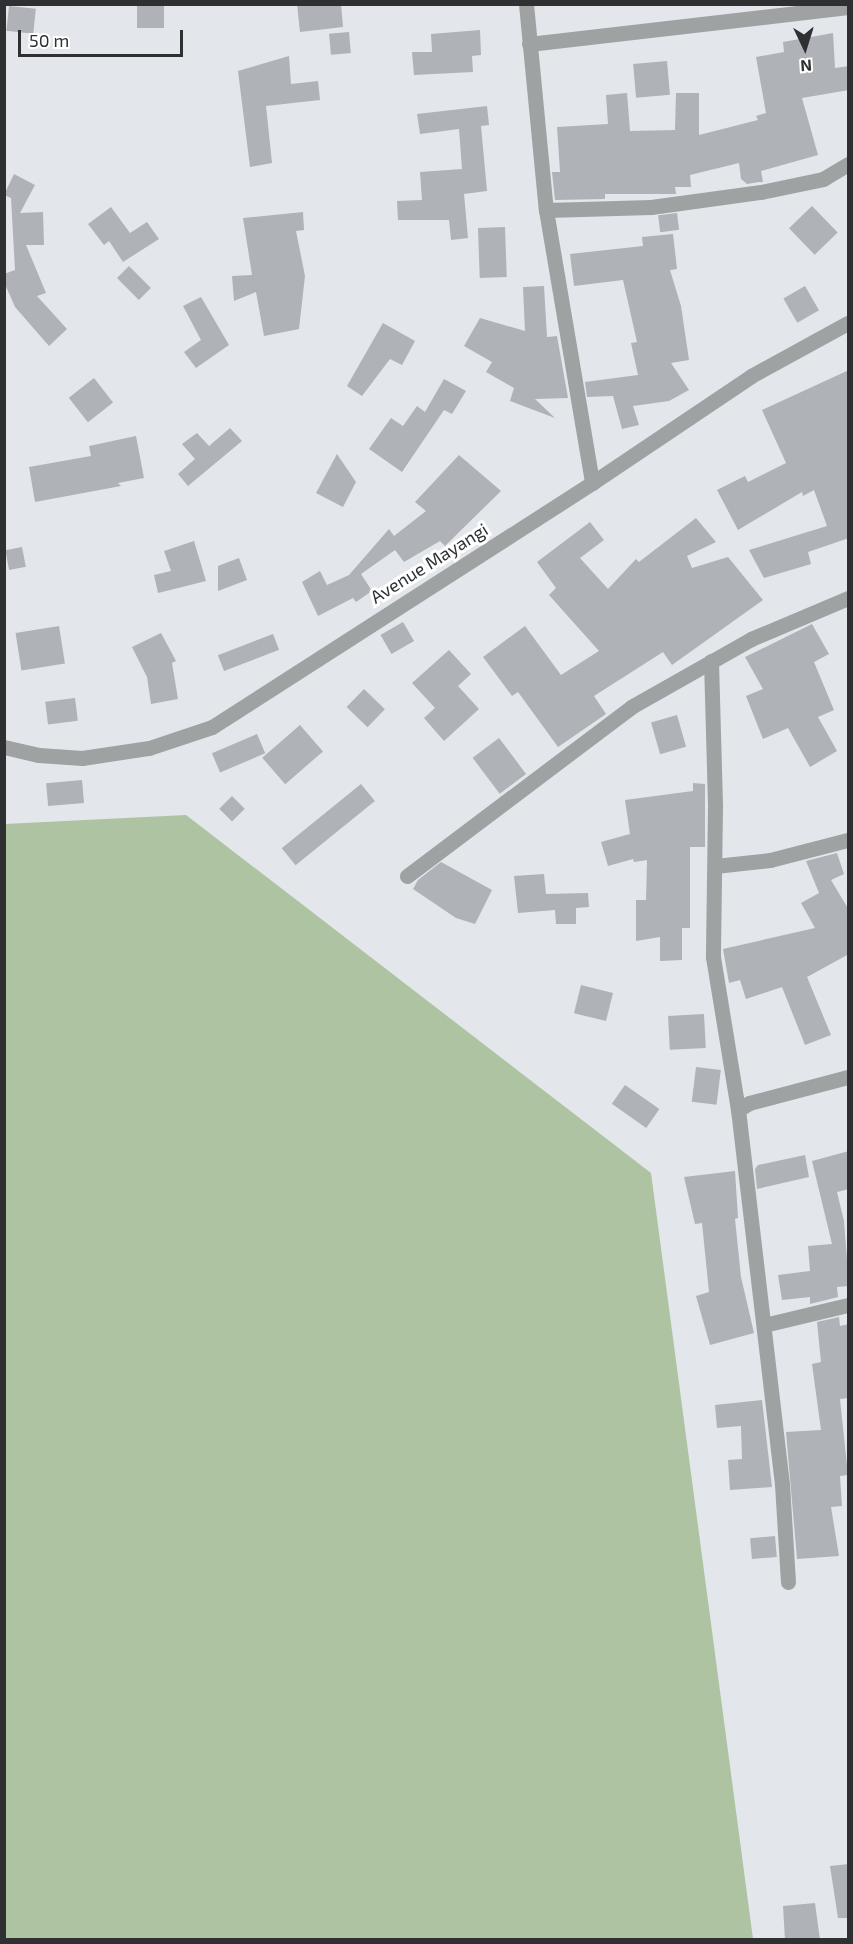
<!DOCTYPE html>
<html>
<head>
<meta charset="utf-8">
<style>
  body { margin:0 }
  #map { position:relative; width:853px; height:1944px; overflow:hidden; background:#e3e6eb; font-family:"Exo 2",sans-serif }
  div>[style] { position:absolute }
  .green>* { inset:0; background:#adc3a1 }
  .building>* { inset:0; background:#afb2b6; transform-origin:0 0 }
  .minor>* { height:15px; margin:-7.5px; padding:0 7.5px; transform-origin:7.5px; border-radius:7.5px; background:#9fa2a2 }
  span { translate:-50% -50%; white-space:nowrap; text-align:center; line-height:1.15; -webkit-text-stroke:6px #fff; paint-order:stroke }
  .street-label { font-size:18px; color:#2e3031 }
  .frame { position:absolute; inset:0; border:6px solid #2e3031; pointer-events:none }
  .north { position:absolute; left:775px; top:18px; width:60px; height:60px; -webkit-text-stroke:4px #fff; paint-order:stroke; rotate:176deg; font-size:16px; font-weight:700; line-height:24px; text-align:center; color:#2e3031 }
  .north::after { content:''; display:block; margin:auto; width:21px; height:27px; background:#2e3031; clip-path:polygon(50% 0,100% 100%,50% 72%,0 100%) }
  .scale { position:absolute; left:18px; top:30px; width:165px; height:27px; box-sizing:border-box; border:3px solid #2e3031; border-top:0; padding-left:8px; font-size:18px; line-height:21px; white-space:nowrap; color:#2e3031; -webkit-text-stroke:4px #fff; paint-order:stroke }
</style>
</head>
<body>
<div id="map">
  <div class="green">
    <i style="clip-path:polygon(186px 815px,651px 1173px,753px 1939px,5px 1939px,5px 824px)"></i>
  </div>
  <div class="building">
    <i style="left:137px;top:4px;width:27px;height:24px"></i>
    <i style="clip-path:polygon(297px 4px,341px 4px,343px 27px,300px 32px)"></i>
    <i style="left:9px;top:6px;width:27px;height:25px;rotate:6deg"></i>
    <i style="clip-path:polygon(480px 30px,481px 55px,472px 56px,473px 72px,414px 75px,412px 52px,432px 52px,431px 34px)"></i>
    <i style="left:349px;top:32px;width:21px;height:20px;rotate:85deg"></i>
    <i style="clip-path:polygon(833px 33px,835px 68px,849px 66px,849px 90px,802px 98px,818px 155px,761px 171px,763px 182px,759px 182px,747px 184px,741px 179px,739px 163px,690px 175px,691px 187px,675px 187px,676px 194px,605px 194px,605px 199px,555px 200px,552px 172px,560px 172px,557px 127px,608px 124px,606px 95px,627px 93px,630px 131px,675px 130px,676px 93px,699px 93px,699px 135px,758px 120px,756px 116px,766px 113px,756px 57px,784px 52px,783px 42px)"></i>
    <i style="clip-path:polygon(289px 56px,291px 84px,318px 81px,320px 100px,266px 106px,272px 163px,250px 167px,238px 71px)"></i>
    <i style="left:667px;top:61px;width:34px;height:34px;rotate:85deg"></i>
    <i style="clip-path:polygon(487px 106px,489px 125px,481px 126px,487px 191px,464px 194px,468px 238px,451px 240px,449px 220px,398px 220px,397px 201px,422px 200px,420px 172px,462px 169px,459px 129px,420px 134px,417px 114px)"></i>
    <i style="clip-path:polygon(14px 174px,35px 185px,20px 213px,43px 212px,44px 245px,26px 245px,46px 293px,37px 296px,67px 329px,49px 346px,15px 307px,4px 282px,4px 274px,15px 270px,11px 198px,4px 195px)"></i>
    <i style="left:812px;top:206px;width:37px;height:32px;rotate:46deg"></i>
    <i style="clip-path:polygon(111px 207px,130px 233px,147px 222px,159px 239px,123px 262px,109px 241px,104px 245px,88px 224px)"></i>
    <i style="clip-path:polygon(303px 212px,304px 230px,296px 231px,305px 276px,299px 329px,264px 336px,256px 292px,234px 301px,232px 276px,252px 275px,243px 218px)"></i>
    <i style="left:677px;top:213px;width:17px;height:19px;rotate:83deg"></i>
    <i style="left:505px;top:227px;width:50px;height:27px;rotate:88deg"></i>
    <i style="clip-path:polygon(673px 234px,677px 269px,670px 270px,681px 306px,689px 360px,671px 363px,689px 390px,669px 401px,633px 406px,639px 425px,622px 429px,613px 396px,587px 397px,585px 382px,638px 375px,631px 343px,637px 342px,623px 280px,574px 286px,570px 254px,643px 246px,642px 237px)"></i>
    <i style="left:129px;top:266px;width:31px;height:17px;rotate:45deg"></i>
    <i style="clip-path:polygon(544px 286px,547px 337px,557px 336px,568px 398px,535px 399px,555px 418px,510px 401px,514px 388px,486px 372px,492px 362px,464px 346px,480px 318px,525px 331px,523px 287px)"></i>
    <i style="left:805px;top:286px;width:28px;height:25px;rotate:60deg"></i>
    <i style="clip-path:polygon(201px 297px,229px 345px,196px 368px,184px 352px,201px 340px,183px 306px)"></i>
    <i style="clip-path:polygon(383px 323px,415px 341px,402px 365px,390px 359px,362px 396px,347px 386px)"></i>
    <i style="clip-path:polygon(849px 370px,849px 538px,808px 552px,811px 564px,764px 578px,749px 550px,827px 526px,814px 490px,803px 496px,802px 492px,738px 530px,717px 490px,745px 476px,748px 482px,786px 463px,762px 410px)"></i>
    <i style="left:94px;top:378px;width:31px;height:32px;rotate:52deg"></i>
    <i style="clip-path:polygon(444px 379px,466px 391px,452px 414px,444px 410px,402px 472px,369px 449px,391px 418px,403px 426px,417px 406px,425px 412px)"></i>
    <i style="clip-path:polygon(230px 428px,242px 441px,188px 486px,178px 474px,195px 459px,182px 444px,197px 433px,209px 446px)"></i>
    <i style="clip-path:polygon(136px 436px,144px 478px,118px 483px,121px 486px,35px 502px,29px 467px,91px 456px,89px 446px)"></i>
    <i style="clip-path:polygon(337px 454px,356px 482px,343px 507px,316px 493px)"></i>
    <i style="clip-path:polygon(459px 455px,501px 491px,445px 546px,440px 541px,404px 562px,395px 550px,361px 574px,372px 591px,356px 602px,353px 598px,318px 616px,302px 582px,320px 571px,327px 585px,349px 575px,389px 529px,394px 536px,426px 511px,415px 502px)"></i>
    <i style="clip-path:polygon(696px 518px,716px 542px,687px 556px,692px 568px,728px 557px,763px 600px,672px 665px,663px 652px,594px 696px,606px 714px,558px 747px,518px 692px,512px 696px,483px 657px,525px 626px,561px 675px,599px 651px,549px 595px,556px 588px,537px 562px,590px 522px,604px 540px,580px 558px,608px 589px,636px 559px,639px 562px)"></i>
    <i style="clip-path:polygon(194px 541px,206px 581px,158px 593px,154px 575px,171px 571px,164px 551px)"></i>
    <i style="left:22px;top:547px;width:20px;height:17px;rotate:79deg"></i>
    <i style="clip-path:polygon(239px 558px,247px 580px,218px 591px,218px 566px)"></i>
    <i style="left:403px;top:622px;width:22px;height:26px;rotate:60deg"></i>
    <i style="clip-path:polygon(812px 624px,829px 654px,814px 662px,834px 710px,818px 717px,837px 751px,810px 767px,788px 728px,763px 739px,746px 696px,763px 689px,745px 657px)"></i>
    <i style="left:59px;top:626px;width:38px;height:44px;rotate:81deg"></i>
    <i style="clip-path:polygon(161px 633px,176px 661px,172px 663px,178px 699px,151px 704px,147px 677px,132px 647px)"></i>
    <i style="left:273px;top:634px;width:17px;height:59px;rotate:69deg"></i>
    <i style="clip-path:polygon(449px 650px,471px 674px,458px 686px,479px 709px,444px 741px,424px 718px,435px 708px,412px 683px)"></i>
    <i style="left:364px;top:689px;width:29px;height:25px;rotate:44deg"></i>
    <i style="left:75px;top:698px;width:23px;height:30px;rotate:83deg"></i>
    <i style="left:677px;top:715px;width:33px;height:27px;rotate:74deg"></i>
    <i style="left:300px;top:725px;width:35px;height:50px;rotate:49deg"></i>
    <i style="left:257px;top:734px;width:21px;height:49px;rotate:67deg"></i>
    <i style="left:499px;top:738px;width:45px;height:33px;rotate:53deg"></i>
    <i style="left:82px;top:780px;width:23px;height:36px;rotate:85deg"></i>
    <i style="clip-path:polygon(693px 783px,705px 784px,705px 847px,690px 847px,690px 928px,682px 928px,682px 960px,660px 961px,660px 937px,636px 941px,636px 900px,646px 900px,647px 860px,634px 862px,633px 859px,608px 866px,601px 842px,630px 834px,625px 800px,693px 791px)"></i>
    <i style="left:361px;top:784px;width:22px;height:102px;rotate:51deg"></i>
    <i style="left:232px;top:796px;width:18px;height:18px;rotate:45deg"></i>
    <i style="clip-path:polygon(837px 853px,844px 874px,831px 880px,849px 910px,849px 954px,807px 977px,831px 1035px,805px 1045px,782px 987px,746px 999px,740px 980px,729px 983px,723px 949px,815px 928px,801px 903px,819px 893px,806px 861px)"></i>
    <i style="clip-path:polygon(441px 862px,492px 890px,475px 924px,456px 918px,413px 889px,418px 880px)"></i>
    <i style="clip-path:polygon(544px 874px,546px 894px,588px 893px,589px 907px,576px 908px,576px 924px,556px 924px,555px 910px,518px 913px,514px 876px)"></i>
    <i style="left:581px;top:985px;width:33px;height:29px;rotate:14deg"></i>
    <i style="left:704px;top:1014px;width:34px;height:36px;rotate:87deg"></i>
    <i style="left:696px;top:1067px;width:25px;height:35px;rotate:7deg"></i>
    <i style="left:625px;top:1085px;width:42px;height:23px;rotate:35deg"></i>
    <i style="clip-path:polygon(849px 1151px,849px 1189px,837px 1192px,844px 1221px,849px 1286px,837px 1287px,838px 1297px,810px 1304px,810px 1297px,782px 1300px,778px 1275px,810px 1271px,808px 1246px,832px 1244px,812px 1161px)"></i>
    <i style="clip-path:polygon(805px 1155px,809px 1177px,757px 1189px,755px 1169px,758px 1165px)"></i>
    <i style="clip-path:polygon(735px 1171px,738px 1218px,735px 1219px,741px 1277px,754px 1333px,710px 1345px,696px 1296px,709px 1292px,702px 1223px,695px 1224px,684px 1177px)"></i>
    <i style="clip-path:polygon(839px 1317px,840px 1326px,849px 1324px,849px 1398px,840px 1399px,848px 1475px,840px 1476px,842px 1506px,831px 1507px,839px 1556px,797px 1559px,786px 1432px,821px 1430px,812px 1364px,821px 1362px,817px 1322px)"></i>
    <i style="clip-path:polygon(762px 1400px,772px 1487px,730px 1490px,728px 1460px,742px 1459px,741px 1426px,717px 1428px,715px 1405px)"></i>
    <i style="left:775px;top:1536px;width:21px;height:25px;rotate:85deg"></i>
    <i style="clip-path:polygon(849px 1864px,849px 1918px,838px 1918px,830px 1866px)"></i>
    <i style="clip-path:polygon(815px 1903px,820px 1940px,785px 1940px,783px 1906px)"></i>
  </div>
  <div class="minor">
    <i style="left:526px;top:4px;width:207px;rotate:84.5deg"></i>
    <i style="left:546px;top:210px;width:277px;rotate:80.4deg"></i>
    <i style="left:529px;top:44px;width:321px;rotate:-6.6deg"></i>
    <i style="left:546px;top:210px;width:105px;rotate:-1.6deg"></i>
    <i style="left:651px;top:207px;width:111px;rotate:-7.8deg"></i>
    <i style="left:761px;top:192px;width:63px;rotate:-11.8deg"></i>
    <i style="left:823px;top:179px;width:29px;rotate:-31deg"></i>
    <i style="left:711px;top:661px;width:146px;rotate:88.4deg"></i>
    <i style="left:715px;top:807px;width:150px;rotate:90.8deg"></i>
    <i style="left:713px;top:957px;width:155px;rotate:80.7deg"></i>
    <i style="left:4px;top:747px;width:36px;rotate:13deg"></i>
    <i style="left:39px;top:755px;width:43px;rotate:4deg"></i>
    <i style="left:82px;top:758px;width:68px;rotate:-8.5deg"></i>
    <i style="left:149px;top:748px;width:66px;rotate:-18.4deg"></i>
    <i style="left:212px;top:727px;width:452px;rotate:-32.7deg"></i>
    <i style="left:592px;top:483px;width:192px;rotate:-33.9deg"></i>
    <i style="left:751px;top:376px;width:111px;rotate:-28.7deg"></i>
    <i style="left:715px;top:866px;width:55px;rotate:-6.2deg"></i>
    <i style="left:770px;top:860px;width:81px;rotate:-14.4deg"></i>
    <i style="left:407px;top:876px;width:281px;rotate:-37deg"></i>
    <i style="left:631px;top:707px;width:138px;rotate:-29.5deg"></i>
    <i style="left:751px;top:639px;width:105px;rotate:-22.9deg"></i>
    <i style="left:764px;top:1325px;width:86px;rotate:-13.4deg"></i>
    <i style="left:788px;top:1582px;width:98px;rotate:-93.5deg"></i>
    <i style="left:782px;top:1484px;width:377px;rotate:-96.7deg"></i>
    <i style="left:738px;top:1110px;width:13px;rotate:-32deg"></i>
    <i style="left:749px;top:1103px;width:102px;rotate:-14.7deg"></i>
  </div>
  <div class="street-label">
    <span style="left:429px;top:563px;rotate:-32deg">Avenue Mayangi</span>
  </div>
  <div class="frame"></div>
  <div class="north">N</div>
  <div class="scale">50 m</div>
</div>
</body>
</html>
